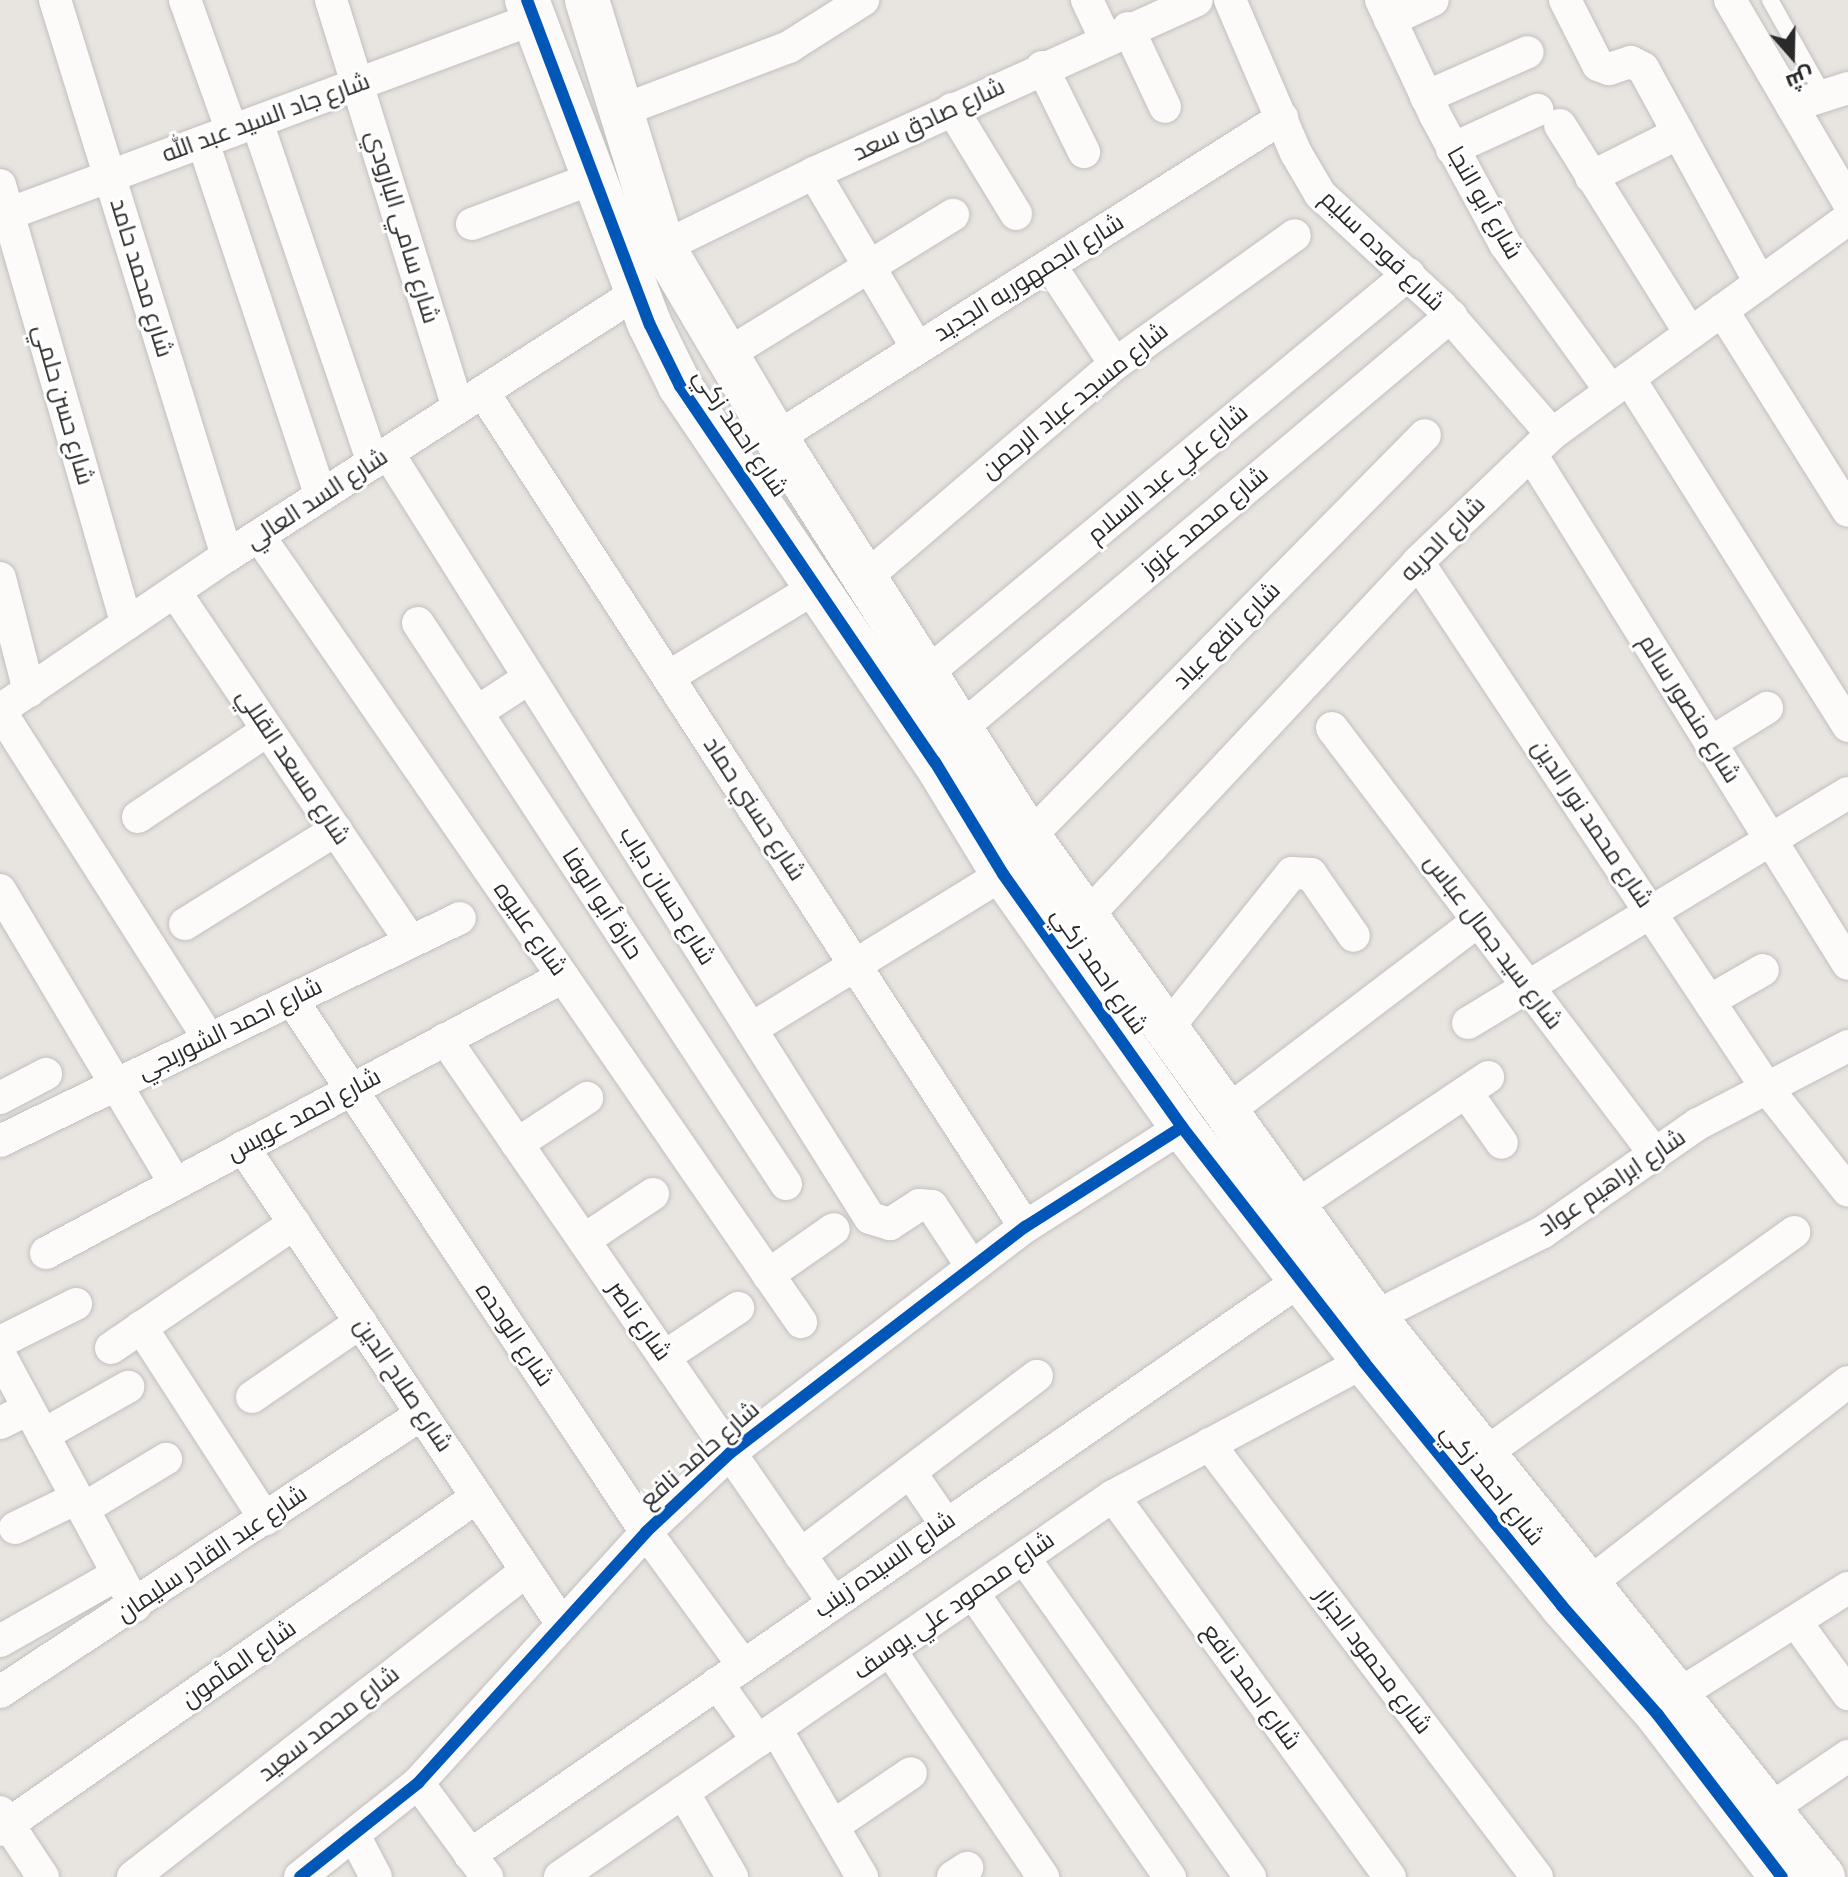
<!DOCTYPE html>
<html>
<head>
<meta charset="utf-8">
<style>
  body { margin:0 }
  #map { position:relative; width:1848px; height:1877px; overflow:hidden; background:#e8e4df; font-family:Signika,Cairo,sans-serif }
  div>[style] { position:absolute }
  .roads { filter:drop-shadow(0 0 2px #c1c0c1) drop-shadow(0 0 2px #c1c0c1) }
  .lane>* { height:16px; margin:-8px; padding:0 8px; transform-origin:8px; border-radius:8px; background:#fcfbfa }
  .street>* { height:32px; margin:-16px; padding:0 16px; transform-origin:16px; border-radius:16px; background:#fcfbfa }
  .secondary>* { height:44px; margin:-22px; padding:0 22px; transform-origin:22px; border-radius:22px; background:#fcfbfa }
  .cycleway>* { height:12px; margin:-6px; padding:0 6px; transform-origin:6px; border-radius:6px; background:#0057b8 }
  span { translate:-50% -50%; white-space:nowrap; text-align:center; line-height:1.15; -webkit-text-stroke:6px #fff; paint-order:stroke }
  .street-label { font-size:24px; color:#2a2a2a }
  .north { position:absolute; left:1752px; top:16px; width:80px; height:80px; -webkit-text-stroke:6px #fff; paint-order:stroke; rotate:160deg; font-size:22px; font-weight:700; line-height:32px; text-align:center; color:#2a2a2a }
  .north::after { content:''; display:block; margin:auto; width:28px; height:36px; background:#2a2a2a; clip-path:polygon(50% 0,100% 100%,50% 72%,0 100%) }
</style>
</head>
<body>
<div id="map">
  <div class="roads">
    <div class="lane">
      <i style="left:1770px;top:0;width:110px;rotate:60.6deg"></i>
    </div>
    <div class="street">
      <i style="left:55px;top:0;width:582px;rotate:72.81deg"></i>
      <i style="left:185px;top:0;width:139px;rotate:70.3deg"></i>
      <i style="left:331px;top:0;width:427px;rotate:72.7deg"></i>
      <i style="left:1087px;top:0;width:42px;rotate:64.7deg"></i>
      <i style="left:1230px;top:0;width:167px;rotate:66.7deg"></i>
      <i style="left:1296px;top:153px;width:48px;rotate:59.7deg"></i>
      <i style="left:1320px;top:194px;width:165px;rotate:42.8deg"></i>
      <i style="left:1441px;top:306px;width:169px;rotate:49.1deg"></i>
      <i style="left:1381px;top:0;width:127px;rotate:64.8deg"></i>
      <i style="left:1435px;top:115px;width:147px;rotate:61.5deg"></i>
      <i style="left:1505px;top:244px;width:181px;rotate:54.2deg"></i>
      <i style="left:1565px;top:0;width:73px;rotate:63.1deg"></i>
      <i style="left:1598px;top:65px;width:12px;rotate:20deg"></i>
      <i style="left:1609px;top:69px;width:23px;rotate:-18deg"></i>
      <i style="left:1631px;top:62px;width:13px;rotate:27deg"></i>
      <i style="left:1643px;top:68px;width:245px;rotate:61.4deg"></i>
      <i style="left:1730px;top:0;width:234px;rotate:59.7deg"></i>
      <i style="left:1390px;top:20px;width:47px;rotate:-24.9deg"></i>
      <i style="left:1128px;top:28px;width:87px;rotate:64.9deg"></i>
      <i style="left:1042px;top:67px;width:95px;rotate:63.7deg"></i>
      <i style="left:1426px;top:97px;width:111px;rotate:-23.8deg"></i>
      <i style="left:1792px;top:106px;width:59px;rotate:-17.8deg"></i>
      <i style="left:952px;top:109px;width:123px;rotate:58.6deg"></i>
      <i style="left:623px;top:110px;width:178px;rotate:-20.8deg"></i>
      <i style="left:789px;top:47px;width:88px;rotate:-32.4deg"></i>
      <i style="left:257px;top:122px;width:360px;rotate:71.2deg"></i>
      <i style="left:1560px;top:125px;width:245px;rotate:58deg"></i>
      <i style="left:203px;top:142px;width:373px;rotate:71.6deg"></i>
      <i style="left:1452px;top:149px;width:94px;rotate:-24.6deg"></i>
      <i style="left:814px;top:173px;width:203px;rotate:59.5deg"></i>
      <i style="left:1591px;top:177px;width:98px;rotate:-26.6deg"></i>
      <i style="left:0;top:185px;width:457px;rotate:73.9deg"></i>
      <i style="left:0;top:217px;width:569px;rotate:-20.38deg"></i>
      <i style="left:472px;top:224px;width:130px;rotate:-20.7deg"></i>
      <i style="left:663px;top:247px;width:168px;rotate:-26.1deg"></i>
      <i style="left:814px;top:173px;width:420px;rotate:-24.3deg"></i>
      <i style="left:1050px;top:265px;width:118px;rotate:56.7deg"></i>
      <i style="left:1722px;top:310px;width:237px;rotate:57.9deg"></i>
      <i style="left:726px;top:355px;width:267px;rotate:-31.7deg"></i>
      <i style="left:1629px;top:378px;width:411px;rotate:57.8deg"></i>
      <i style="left:483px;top:392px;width:995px;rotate:57.01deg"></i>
      <i style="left:776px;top:438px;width:599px;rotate:-32.31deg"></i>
      <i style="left:388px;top:453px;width:904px;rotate:57.79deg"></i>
      <i style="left:870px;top:1218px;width:21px;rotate:17deg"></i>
      <i style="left:890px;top:1224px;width:35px;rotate:-33deg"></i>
      <i style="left:919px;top:1205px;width:13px;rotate:4deg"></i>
      <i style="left:932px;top:1206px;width:73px;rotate:56.7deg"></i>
      <i style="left:1531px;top:454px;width:600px;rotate:58.14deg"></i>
      <i style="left:259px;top:536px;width:955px;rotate:55.41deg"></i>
      <i style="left:1418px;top:562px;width:630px;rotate:56.46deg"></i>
      <i style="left:1766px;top:1087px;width:132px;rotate:51.7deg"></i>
      <i style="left:0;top:578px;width:117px;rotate:75.6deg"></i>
      <i style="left:864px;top:579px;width:330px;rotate:-40.6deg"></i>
      <i style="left:1115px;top:364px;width:221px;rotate:-35.6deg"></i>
      <i style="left:175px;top:592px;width:422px;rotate:56deg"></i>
      <i style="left:418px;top:623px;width:671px;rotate:56.74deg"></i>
      <i style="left:926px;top:674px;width:627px;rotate:-39.63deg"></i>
      <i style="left:668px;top:677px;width:175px;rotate:-31.2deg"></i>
      <i style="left:0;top:710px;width:274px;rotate:-34.2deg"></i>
      <i style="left:227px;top:556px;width:487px;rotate:-32.7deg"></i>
      <i style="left:0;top:711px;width:389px;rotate:57.5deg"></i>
      <i style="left:477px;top:712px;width:62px;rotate:-33.2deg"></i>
      <i style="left:1332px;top:728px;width:535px;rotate:52.83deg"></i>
      <i style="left:960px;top:729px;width:642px;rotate:-40.07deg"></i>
      <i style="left:1710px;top:743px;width:67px;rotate:-31.6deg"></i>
      <i style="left:138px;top:817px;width:156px;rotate:-33.8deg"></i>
      <i style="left:1029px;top:837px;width:564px;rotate:-45.43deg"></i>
      <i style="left:0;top:890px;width:341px;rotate:59.2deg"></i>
      <i style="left:1088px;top:915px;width:483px;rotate:-46.9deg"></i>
      <i style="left:1418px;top:562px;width:185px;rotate:-43.7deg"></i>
      <i style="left:1552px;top:434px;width:366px;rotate:-36deg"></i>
      <i style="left:185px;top:924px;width:178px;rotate:-31.9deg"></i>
      <i style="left:292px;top:1000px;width:639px;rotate:56.36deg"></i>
      <i style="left:646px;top:1532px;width:165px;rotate:53.9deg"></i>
      <i style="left:1709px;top:1001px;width:62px;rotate:-29.9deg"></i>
      <i style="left:1468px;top:1023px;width:444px;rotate:-31.2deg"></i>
      <i style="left:751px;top:1029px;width:296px;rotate:-31.6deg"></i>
      <i style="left:1166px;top:1030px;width:201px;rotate:-51.3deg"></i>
      <i style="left:1292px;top:873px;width:19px;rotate:3deg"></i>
      <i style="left:1311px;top:874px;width:75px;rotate:55.3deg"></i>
      <i style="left:445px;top:1039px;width:684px;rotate:55.43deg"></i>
      <i style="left:1466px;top:1092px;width:62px;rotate:54.8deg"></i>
      <i style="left:0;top:1098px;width:52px;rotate:-27.6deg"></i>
      <i style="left:1225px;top:1113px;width:318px;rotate:-37.2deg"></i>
      <i style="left:0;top:1141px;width:511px;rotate:-25.86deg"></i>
      <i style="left:517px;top:1144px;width:84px;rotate:-33.3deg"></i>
      <i style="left:243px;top:1147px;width:574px;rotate:56.23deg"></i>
      <i style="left:1297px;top:1205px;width:230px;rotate:-33.8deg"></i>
      <i style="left:584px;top:1240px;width:83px;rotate:-33.7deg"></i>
      <i style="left:46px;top:1253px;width:586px;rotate:-28.1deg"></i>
      <i style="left:768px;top:1275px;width:80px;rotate:-34.9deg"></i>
      <i style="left:1374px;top:1317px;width:189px;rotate:-26.7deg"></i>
      <i style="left:1543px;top:1232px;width:189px;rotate:-34.9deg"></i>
      <i style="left:1698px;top:1124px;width:169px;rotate:-27.5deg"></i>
      <i style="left:141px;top:1327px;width:229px;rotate:57.1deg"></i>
      <i style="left:0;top:1342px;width:85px;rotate:-26.6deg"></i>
      <i style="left:111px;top:1348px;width:222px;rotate:-34.2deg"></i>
      <i style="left:0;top:1355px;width:285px;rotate:61.7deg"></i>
      <i style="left:664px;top:1357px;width:89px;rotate:-33.5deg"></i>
      <i style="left:252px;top:1397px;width:132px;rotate:-34.5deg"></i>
      <i style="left:0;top:1423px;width:32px;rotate:-26deg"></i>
      <i style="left:43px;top:1435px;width:98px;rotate:-29.5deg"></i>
      <i style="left:1209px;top:1444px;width:543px;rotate:52.86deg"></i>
      <i style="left:1487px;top:1452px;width:378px;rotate:-35.6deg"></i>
      <i style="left:910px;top:1472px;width:62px;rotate:55.5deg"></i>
      <i style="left:1113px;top:1496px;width:471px;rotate:54deg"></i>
      <i style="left:83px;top:1509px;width:97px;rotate:-31.1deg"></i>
      <i style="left:15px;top:1528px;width:69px;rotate:-25.8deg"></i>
      <i style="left:800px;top:1555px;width:297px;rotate:-37.1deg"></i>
      <i style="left:1024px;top:1558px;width:391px;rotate:54.7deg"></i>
      <i style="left:973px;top:1593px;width:346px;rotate:55.3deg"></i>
      <i style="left:1573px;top:1596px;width:348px;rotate:-37.9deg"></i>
      <i style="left:1796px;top:1622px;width:89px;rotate:54.2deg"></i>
      <i style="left:0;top:1641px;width:136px;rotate:-29.6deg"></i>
      <i style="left:890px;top:1650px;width:274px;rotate:56deg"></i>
      <i style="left:717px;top:1683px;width:71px;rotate:54.7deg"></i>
      <i style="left:0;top:1692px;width:505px;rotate:-33.38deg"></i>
      <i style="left:1681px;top:1693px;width:197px;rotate:-32.2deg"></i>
      <i style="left:776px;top:1729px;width:171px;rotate:59.8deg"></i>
      <i style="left:418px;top:1783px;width:117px;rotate:53.7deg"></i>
      <i style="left:683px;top:1792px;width:98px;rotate:60deg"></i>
      <i style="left:1773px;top:1807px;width:91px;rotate:-34.2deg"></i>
      <i style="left:0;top:1812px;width:78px;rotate:56.5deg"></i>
      <i style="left:833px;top:1826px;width:94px;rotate:-34.2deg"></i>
      <i style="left:0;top:1830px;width:582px;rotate:-34.92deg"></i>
      <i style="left:354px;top:1835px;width:47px;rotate:62.4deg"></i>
      <i style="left:470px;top:1855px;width:1012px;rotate:-34.7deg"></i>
      <i style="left:133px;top:1877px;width:498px;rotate:-37.9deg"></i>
      <i style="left:300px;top:1877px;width:151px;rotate:-38.5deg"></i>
      <i style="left:418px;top:1783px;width:339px;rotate:-47.7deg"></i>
      <i style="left:646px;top:1532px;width:115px;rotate:-43.2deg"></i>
      <i style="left:730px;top:1453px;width:372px;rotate:-37.5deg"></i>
      <i style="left:1025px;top:1227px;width:186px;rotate:-32.5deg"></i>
      <i style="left:560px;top:1877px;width:672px;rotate:-34.57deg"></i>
      <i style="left:1113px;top:1496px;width:285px;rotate:-28.1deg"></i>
      <i style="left:953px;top:1877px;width:17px;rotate:-33deg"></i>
    </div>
    <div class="secondary">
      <i style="left:527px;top:0;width:347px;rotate:69.3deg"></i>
      <i style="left:650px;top:325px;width:68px;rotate:63.8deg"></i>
      <i style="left:680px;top:386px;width:454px;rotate:55.9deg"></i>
      <i style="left:935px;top:762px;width:131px;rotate:58.7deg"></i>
      <i style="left:1003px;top:874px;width:310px;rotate:54.7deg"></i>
      <i style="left:1182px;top:1127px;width:297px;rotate:52.2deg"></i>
      <i style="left:1364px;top:1362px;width:314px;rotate:50.9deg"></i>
      <i style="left:1562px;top:1606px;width:145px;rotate:48.6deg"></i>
      <i style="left:1658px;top:1715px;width:204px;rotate:52.6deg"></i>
      <i style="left:587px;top:0;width:258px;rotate:72.9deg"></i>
      <i style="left:663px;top:247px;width:222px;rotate:59.4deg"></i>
      <i style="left:776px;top:438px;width:472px;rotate:57.6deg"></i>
      <i style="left:1029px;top:837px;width:591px;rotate:54.29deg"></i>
      <i style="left:1374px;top:1317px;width:718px;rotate:51.28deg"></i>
    </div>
  </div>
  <div class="cycleway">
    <i style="left:527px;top:0;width:347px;rotate:69.3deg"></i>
    <i style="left:650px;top:325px;width:68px;rotate:63.8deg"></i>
    <i style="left:680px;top:386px;width:454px;rotate:55.9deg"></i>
    <i style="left:935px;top:762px;width:131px;rotate:58.7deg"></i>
    <i style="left:1003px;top:874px;width:310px;rotate:54.7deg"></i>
    <i style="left:1182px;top:1127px;width:297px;rotate:52.2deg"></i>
    <i style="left:1364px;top:1362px;width:314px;rotate:50.9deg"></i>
    <i style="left:1562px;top:1606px;width:145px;rotate:48.6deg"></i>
    <i style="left:1658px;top:1715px;width:204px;rotate:52.6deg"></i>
    <i style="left:300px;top:1877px;width:151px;rotate:-38.5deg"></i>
    <i style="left:418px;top:1783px;width:339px;rotate:-47.7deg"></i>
    <i style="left:646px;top:1532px;width:115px;rotate:-43.2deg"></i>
    <i style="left:730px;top:1453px;width:372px;rotate:-37.5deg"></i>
    <i style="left:1025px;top:1227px;width:186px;rotate:-32.5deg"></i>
  </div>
  <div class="street-label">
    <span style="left:266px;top:118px;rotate:-20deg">شارع جاد السيد عبد الله</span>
    <span style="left:929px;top:120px;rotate:-25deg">شارع صادق سعد</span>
    <span style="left:1484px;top:203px;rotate:60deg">شارع أبو النجا</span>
    <span style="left:402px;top:227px;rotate:73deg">شارع سامي البارودي</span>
    <span style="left:1382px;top:251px;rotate:44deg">شارع فوده سليم</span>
    <span style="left:141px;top:278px;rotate:73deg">شارع محمد حامد</span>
    <span style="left:1029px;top:278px;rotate:-32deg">شارع الجمهوريه الجديد</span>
    <span style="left:1075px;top:401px;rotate:-39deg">شارع مسجد عباد الرحمن</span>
    <span style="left:63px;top:405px;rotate:74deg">شارع حسن حلمي</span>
    <span style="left:740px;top:433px;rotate:56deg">شارع احمد زكي</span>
    <span style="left:1168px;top:474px;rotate:-40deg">شارع علي عبد السلام</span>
    <span style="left:317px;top:499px;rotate:-33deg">شارع السد العالي</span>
    <span style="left:1205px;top:522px;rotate:-40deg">شارع محمد عزوز</span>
    <span style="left:1443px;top:539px;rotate:-45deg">شارع الحريه</span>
    <span style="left:1227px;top:636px;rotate:-45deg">شارع نافع عياد</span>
    <span style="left:1689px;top:709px;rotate:58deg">شارع منصور سالم</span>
    <span style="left:293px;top:767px;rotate:56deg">شارع مسعد القللي</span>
    <span style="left:754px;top:809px;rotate:57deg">شارع حسني حماد</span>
    <span style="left:1592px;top:824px;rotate:56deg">شارع محمد نور الدين</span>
    <span style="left:667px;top:896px;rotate:58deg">شارع حسان دياب</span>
    <span style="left:602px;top:904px;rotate:57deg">حارة أبو الوفا</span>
    <span style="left:530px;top:929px;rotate:55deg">شارع عليوه</span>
    <span style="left:1493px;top:942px;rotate:53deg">شارع سيد جمال عباس</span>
    <span style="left:1099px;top:971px;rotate:55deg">شارع احمد زكي</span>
    <span style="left:230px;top:1029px;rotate:-26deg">شارع احمد الشوربجي</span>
    <span style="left:304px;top:1115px;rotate:-28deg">شارع احمد عويس</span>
    <span style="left:1612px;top:1183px;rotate:-34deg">شارع ابراهيم عواد</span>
    <span style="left:639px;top:1321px;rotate:55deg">شارع ناصر</span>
    <span style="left:514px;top:1335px;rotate:56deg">شارع الوحده</span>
    <span style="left:403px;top:1385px;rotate:56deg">شارع صلاح الدين</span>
    <span style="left:700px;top:1455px;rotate:-41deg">شارع حامد نافع</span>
    <span style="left:1492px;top:1485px;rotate:51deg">شارع احمد زكي</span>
    <span style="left:212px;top:1554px;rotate:-34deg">شارع عبد القادر سليمان</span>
    <span style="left:885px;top:1565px;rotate:-35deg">شارع السيده زينب</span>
    <span style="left:954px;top:1606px;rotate:-35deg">شارع محمود علي يوسف</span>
    <span style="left:1373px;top:1661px;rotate:53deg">شارع محمود الجزار</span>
    <span style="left:239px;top:1664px;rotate:-35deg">شارع المأمون</span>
    <span style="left:1251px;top:1687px;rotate:54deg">شارع احمد نافع</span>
    <span style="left:329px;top:1724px;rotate:-38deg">شارع محمد سعيد</span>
  </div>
  <div class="north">ش</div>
</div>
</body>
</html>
